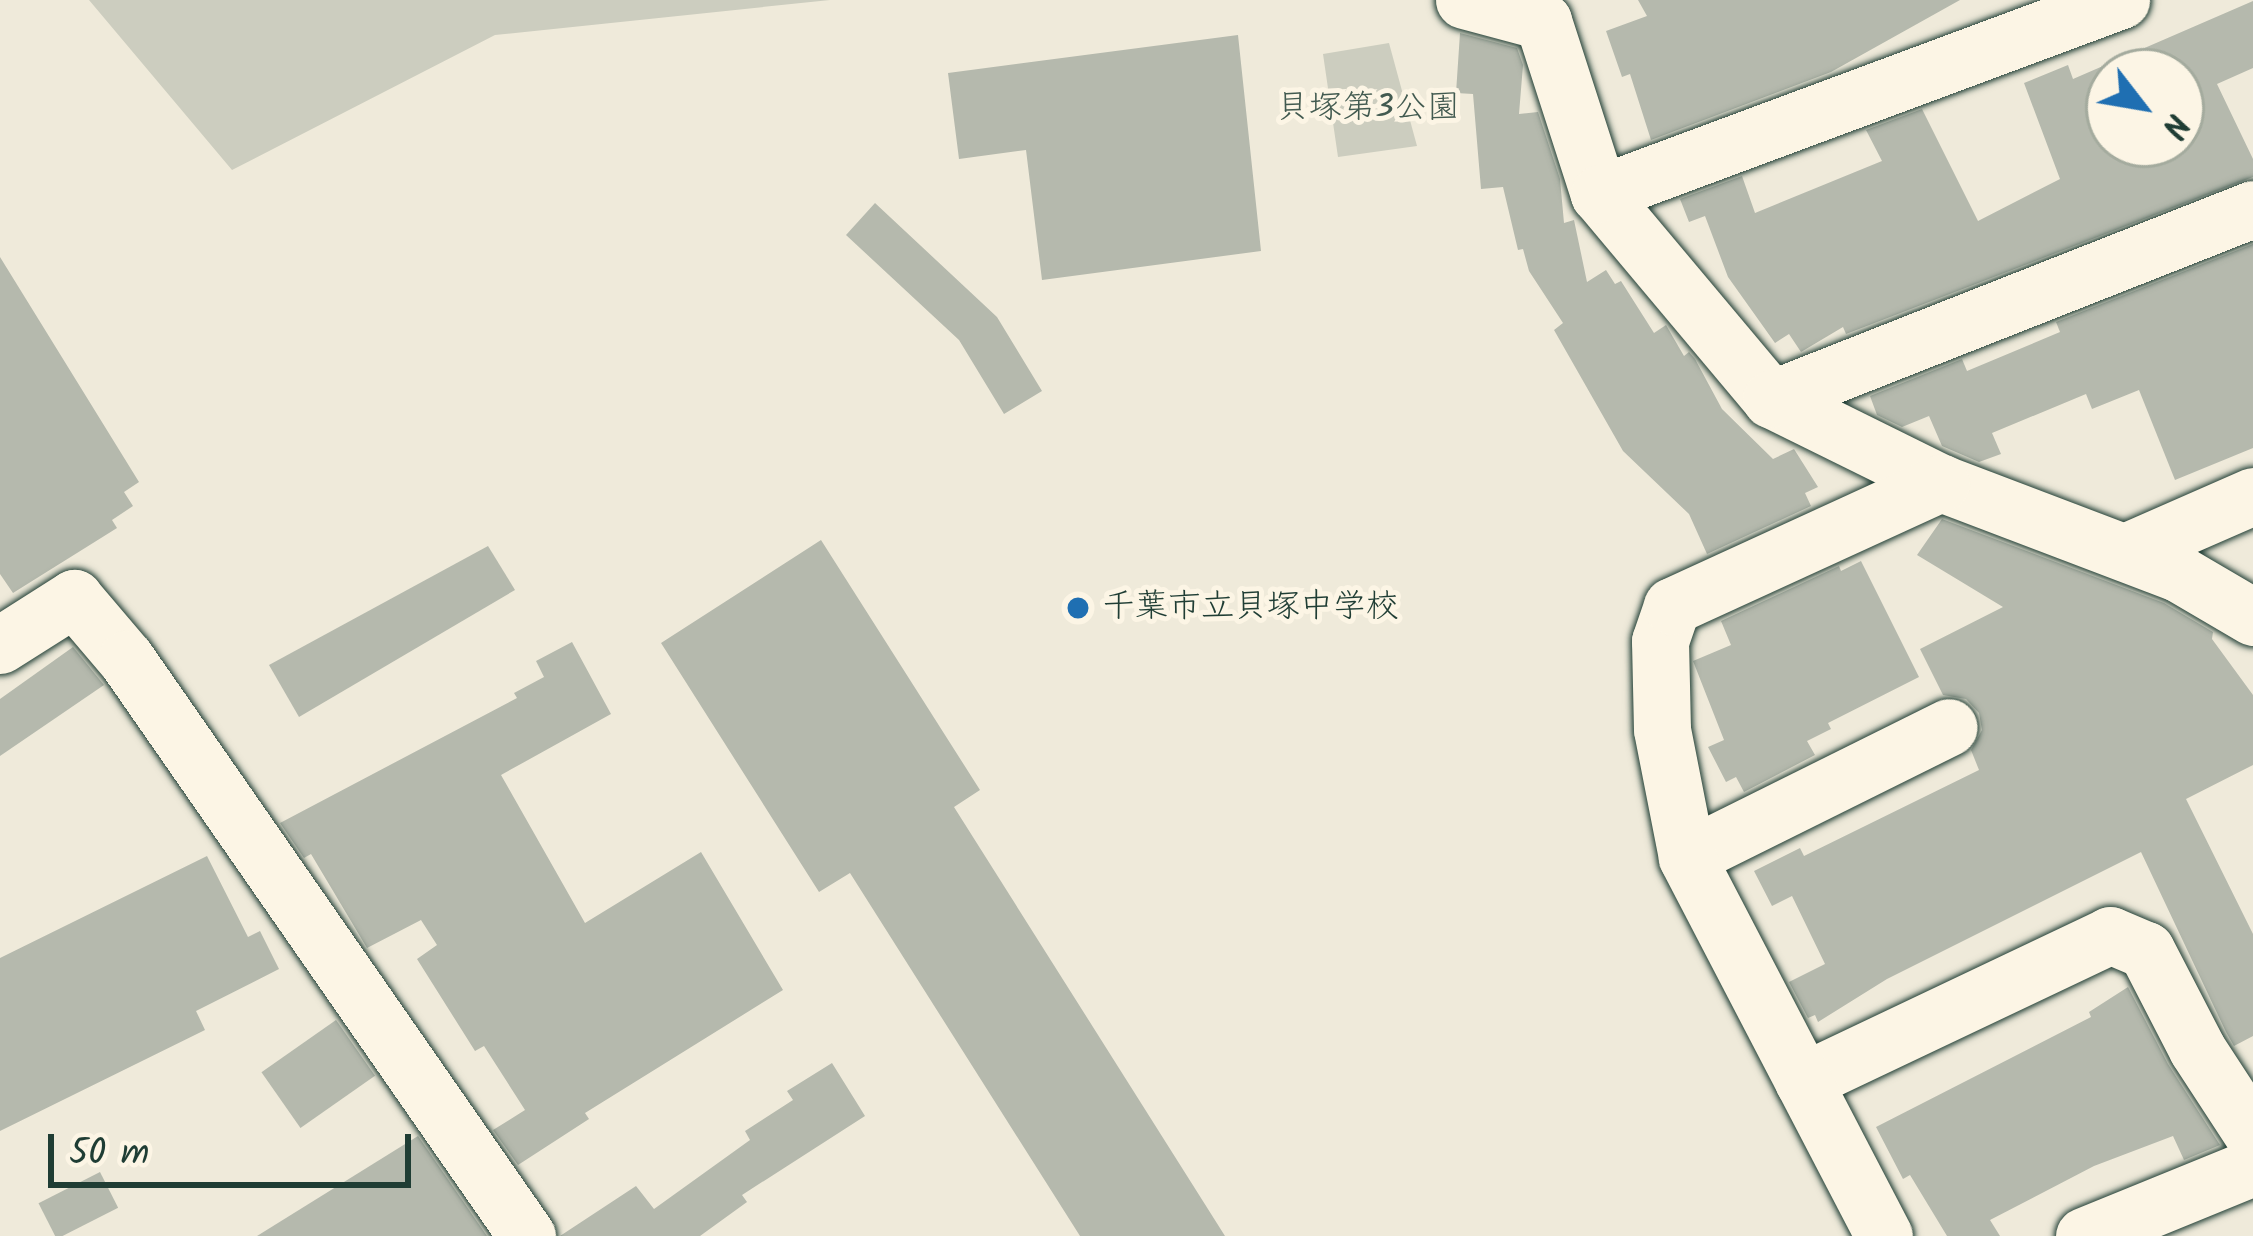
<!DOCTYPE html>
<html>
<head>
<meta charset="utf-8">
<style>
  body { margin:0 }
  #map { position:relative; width:2253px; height:1236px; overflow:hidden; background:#efeada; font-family:Kalam,"Klee One",sans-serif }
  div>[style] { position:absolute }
  .green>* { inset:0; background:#cccdbf }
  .building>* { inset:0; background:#b5b9ad; transform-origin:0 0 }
  .roads { filter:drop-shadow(0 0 3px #1f3d34) drop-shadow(0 0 3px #1f3d34) }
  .minor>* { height:57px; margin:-28.5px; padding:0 28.5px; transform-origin:28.5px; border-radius:28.5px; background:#fcf5e5 }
  .dots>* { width:33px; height:33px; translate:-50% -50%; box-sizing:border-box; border:6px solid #fcf5e5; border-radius:50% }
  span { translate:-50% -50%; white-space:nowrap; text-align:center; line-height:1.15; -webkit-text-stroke:10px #fcf5e5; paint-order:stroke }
  .park-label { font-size:33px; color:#425a50 }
  .poi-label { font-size:33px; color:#1f3d34 }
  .left { translate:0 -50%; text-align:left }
  .north { position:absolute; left:2085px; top:48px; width:120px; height:120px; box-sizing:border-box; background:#fcf5e5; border:3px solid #a4ab9e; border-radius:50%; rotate:121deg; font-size:33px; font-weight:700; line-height:48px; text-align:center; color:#1f3d34 }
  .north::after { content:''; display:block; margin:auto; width:42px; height:54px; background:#1f6fb2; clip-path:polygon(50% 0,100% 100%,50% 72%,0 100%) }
  .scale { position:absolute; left:48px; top:1134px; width:363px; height:54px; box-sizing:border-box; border:6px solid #1f3d34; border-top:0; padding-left:15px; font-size:36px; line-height:42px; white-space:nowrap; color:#1f3d34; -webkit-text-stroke:9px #fcf5e5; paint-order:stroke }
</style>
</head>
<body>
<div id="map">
  <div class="green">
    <i style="clip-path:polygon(89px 0,830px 0,495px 35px,232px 170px)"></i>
    <i style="clip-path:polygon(1389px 43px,1417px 146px,1338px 157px,1323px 54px)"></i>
  </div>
  <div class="building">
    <i style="clip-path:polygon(1638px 0,1960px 0,1831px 72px,1651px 140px,1630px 74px,1622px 77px,1606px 31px,1647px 16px)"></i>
    <i style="clip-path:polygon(evenodd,2253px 1px,2253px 68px,2217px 84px,2253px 159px,2253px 177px,1846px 334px,1843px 327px,1801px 352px,1789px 334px,1775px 343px,1728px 277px,1705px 216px,1689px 222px,1680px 199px,1742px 176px,1755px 213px,1882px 161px,1866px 130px,1922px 109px,1978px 221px,2060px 179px,2024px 83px,2068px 65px,2073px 79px,2253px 1px,2109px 72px,2181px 72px,2181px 144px,2109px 144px,2109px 72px)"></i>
    <i style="clip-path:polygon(1460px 33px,1517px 48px,1523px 65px,1519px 114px,1538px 112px,1560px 179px,1564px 223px,1574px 220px,1587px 282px,1606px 270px,1615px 284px,1621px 281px,1654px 333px,1666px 325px,1684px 356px,1689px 352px,1695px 359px,1722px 409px,1773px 459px,1794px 449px,1818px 487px,1805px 493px,1811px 506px,1707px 554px,1689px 514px,1623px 451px,1554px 330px,1563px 323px,1529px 271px,1523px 249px,1518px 250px,1503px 187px,1481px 189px,1473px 94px,1456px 93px)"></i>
    <i style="clip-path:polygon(1238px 35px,1261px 251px,1042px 280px,1026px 150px,959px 159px,948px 73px)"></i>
    <i style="clip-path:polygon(875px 203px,997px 317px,1042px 391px,1004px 414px,959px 340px,846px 235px)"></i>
    <i style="clip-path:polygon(2253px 244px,2253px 448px,2175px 480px,2139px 390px,2092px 409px,2086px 394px,1992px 433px,2001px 454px,1979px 462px,1942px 446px,1929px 416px,1902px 427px,1877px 415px,1870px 396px,1962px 359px,1967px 371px,2060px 332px,2056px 322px)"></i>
    <i style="clip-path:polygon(0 257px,139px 482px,124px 492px,133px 506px,112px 520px,117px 528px,13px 593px,0 574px)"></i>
    <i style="clip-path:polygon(1942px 519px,2164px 603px,2213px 632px,2212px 639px,2253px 695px,2253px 765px,2186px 799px,2253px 934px,2253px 1036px,2234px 1046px,2226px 1032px,2141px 852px,1887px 979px,1818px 1022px,1815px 1015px,1808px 1018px,1789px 982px,1825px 964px,1792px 896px,1772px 906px,1754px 871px,1800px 848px,1804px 856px,1979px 770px,1971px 750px,1982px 730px,1979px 713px,1966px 699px,1943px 695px,1920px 649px,2003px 607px,1917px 555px)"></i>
    <i style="clip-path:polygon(821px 540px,980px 790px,954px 807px,1225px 1236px,1080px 1236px,850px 873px,819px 892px,661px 643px)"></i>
    <i style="clip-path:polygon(488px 546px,515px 590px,299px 717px,269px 665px)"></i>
    <i style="clip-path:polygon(1861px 561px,1919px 677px,1828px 723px,1831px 729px,1807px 741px,1815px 755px,1744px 792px,1736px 777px,1726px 782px,1708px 747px,1724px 740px,1693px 661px,1731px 645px,1721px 621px,1839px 566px,1841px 571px)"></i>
    <i style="clip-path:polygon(572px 642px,611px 714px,501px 775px,585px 923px,701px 852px,783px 990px,585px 1113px,589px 1119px,518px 1165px,493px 1130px,525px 1110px,484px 1046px,475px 1051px,417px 959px,437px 945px,421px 920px,367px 948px,311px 854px,304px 858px,280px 823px,517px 698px,514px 693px,544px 677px,536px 661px)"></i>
    <i style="clip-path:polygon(73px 647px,104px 685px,0 756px,0 699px)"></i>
    <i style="clip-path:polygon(207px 856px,248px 937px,260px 931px,279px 969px,196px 1011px,205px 1030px,0 1131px,0 958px)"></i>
    <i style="clip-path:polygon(2128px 987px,2168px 1064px,2220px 1145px,2184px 1160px,2173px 1136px,2094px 1166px,1990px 1220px,2000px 1236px,1947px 1236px,1910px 1175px,1903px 1179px,1876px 1127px,2091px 1017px,2089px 1012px)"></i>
    <i style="left:336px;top:1020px;width:68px;height:91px;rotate:55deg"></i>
    <i style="clip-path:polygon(832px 1063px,865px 1116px,742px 1195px,747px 1202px,700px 1236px,560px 1236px,636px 1186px,654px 1209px,750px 1140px,745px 1131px,793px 1100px,787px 1091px)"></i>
    <i style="clip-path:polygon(418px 1136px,487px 1236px,257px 1236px)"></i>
    <i style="left:100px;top:1172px;width:40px;height:69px;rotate:63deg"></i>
  </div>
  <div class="roads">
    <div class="minor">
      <i style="left:1464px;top:0;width:82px;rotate:14.9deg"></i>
      <i style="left:1543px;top:21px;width:182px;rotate:72.1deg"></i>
      <i style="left:1599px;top:194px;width:268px;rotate:50deg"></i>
      <i style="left:1771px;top:399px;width:190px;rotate:26.3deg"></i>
      <i style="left:1941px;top:483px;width:254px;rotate:20.8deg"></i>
      <i style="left:2178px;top:573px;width:87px;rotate:30.4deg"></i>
      <i style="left:1599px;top:194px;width:557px;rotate:-20.39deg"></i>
      <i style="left:1771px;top:399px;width:518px;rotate:-21.51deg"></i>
      <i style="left:2125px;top:552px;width:140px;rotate:-23.6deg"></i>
      <i style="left:0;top:645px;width:88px;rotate:-32.4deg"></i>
      <i style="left:74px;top:598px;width:80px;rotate:49.6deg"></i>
      <i style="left:126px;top:659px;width:703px;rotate:55.2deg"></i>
      <i style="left:1687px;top:857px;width:292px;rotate:-26.4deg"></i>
      <i style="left:1803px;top:1081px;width:340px;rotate:-25.4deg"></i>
      <i style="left:2110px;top:935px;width:39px;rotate:23deg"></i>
      <i style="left:2146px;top:950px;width:111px;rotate:62.7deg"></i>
      <i style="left:2197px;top:1049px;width:103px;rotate:56.9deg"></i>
      <i style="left:1884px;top:1236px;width:427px;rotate:-117.5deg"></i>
      <i style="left:1687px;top:857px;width:130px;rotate:-101.1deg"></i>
      <i style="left:1662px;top:729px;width:88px;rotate:-91.3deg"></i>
      <i style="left:1660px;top:641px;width:37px;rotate:-71deg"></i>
      <i style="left:1672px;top:606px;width:296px;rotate:-24.6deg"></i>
      <i style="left:2084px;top:1236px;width:183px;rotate:-22.2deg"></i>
    </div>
  </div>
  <div class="dots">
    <i style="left:1078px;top:608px;background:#1f6fb2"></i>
  </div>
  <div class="park-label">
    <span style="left:1368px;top:109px">貝塚第3公園</span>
  </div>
  <div class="poi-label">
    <span class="left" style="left:1102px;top:608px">千葉市立貝塚中学校</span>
  </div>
  <div class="north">N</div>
  <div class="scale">50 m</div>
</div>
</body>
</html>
